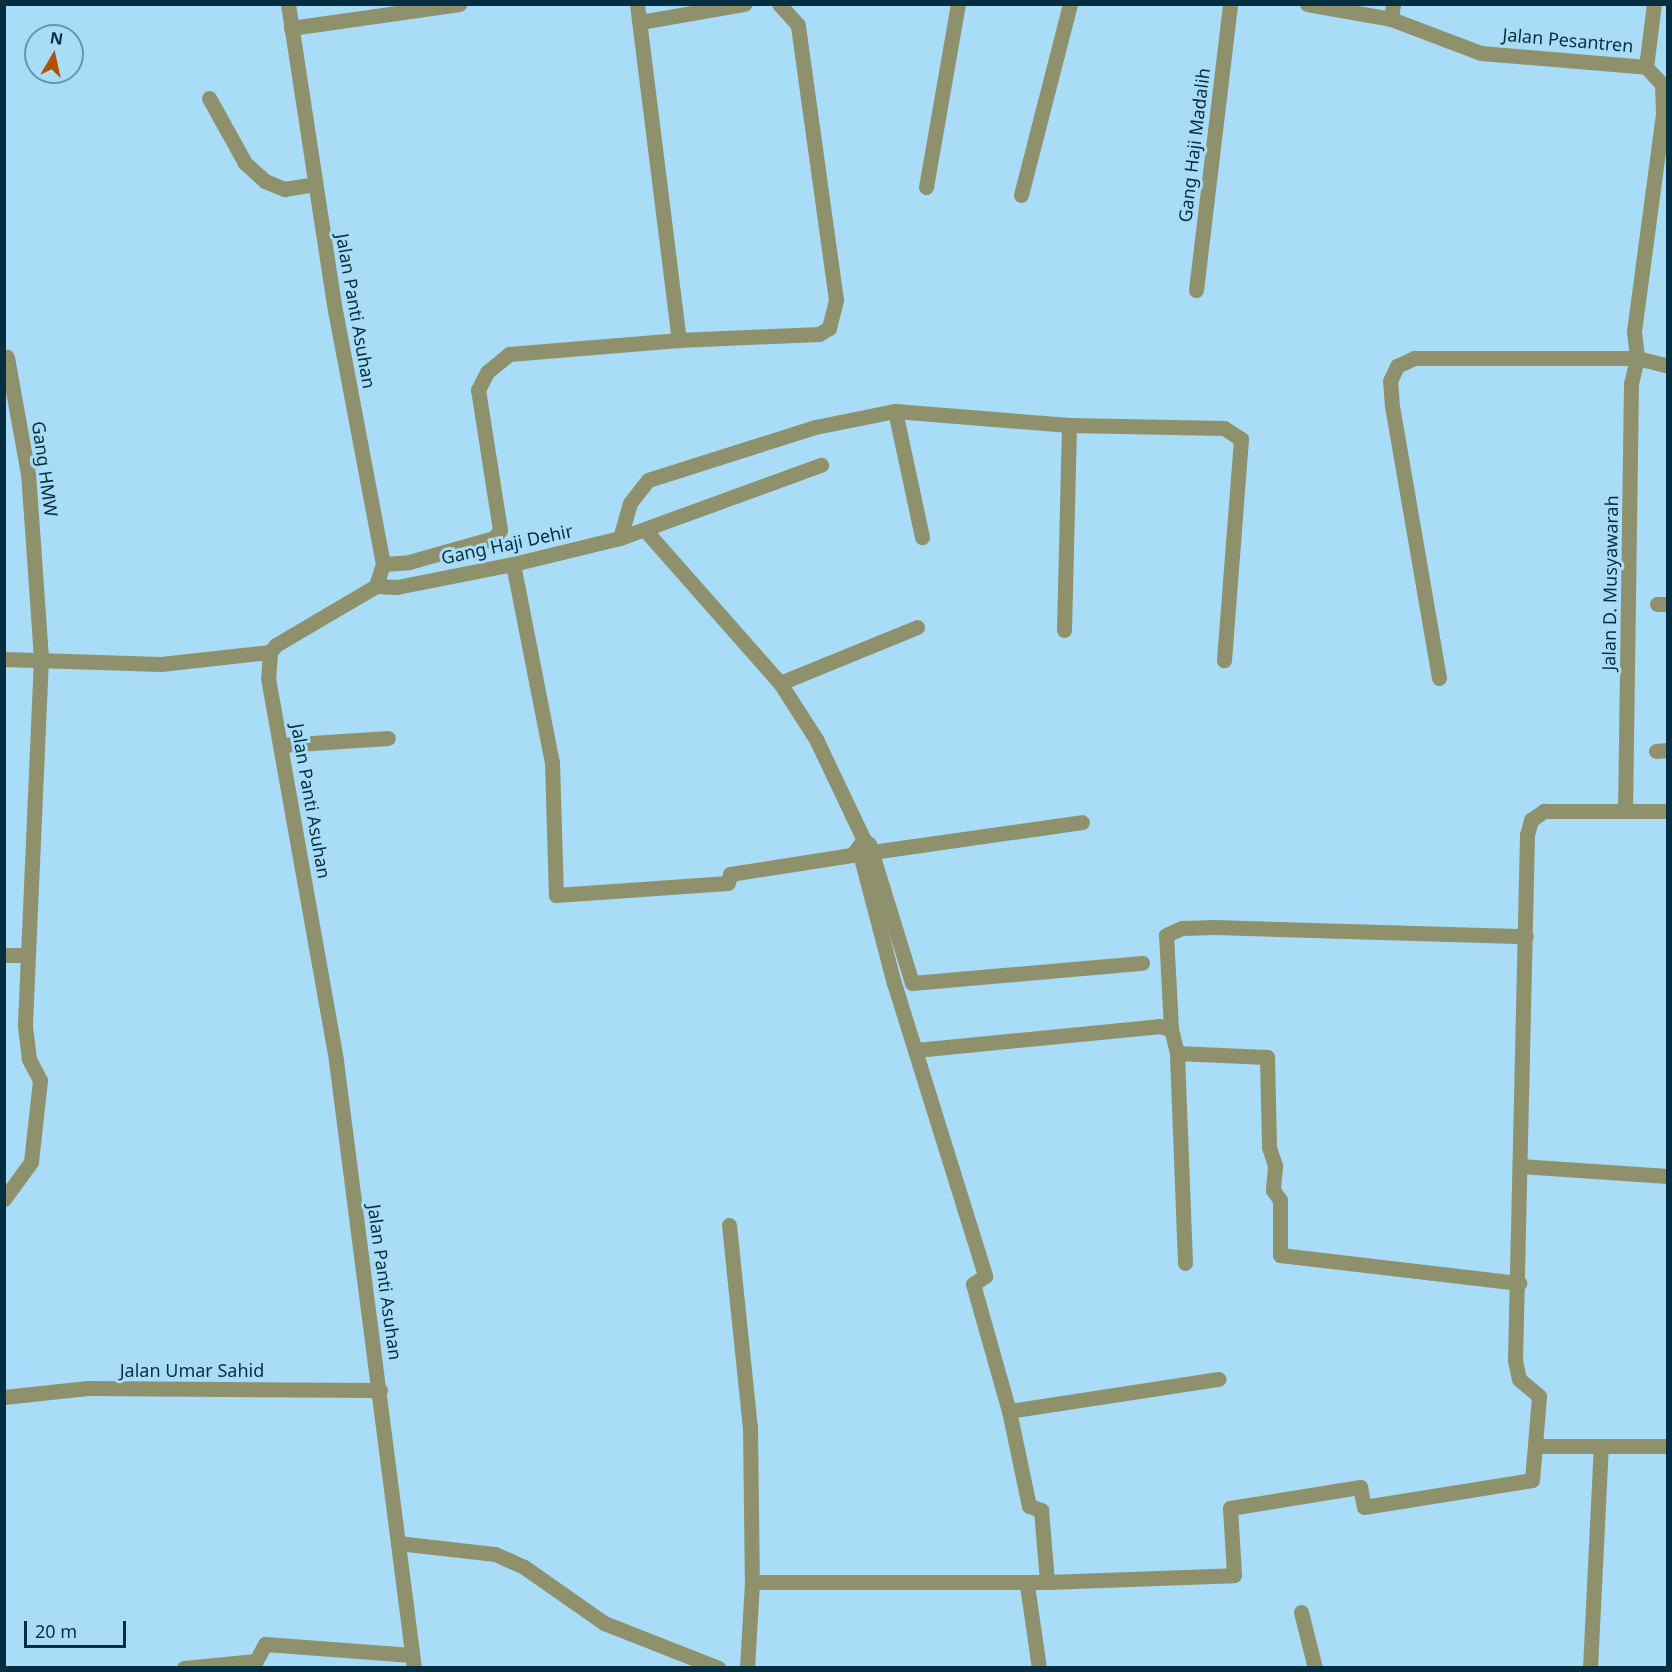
<!DOCTYPE html>
<html>
<head>
<meta charset="utf-8">
<style>
  body { margin:0 }
  #map { position:relative; width:1672px; height:1672px; overflow:hidden; background:#a9dcf6; font-family:"Noto Sans",sans-serif }
  div>[style] { position:absolute }
  .service>* { height:15px; margin:-7.5px; padding:0 7.5px; transform-origin:7.5px; border-radius:7.5px; background:#8f916c }
  .minor>* { height:15px; margin:-7.5px; padding:0 7.5px; transform-origin:7.5px; border-radius:7.5px; background:#8f916c }
  .tertiary>* { height:15px; margin:-7.5px; padding:0 7.5px; transform-origin:7.5px; border-radius:7.5px; background:#8f916c }
  span { translate:-50% -50%; white-space:nowrap; text-align:center; line-height:1.15; -webkit-text-stroke:6px #a9dcf6; paint-order:stroke }
  .street-label { font-size:18px; color:#052f40 }
  .frame { position:absolute; inset:0; border:6px solid #052f40; pointer-events:none }
  .north { position:absolute; left:24px; top:24px; width:60px; height:60px; box-sizing:border-box; background:#a9dcf6; border:2px solid #6797ad; border-radius:50%; rotate:9deg; font-size:16px; font-weight:700; line-height:24px; text-align:center; color:#052f40 }
  .north::after { content:''; display:block; margin:auto; width:21px; height:27px; background:#b15202; clip-path:polygon(50% 0,100% 100%,50% 72%,0 100%) }
  .scale { position:absolute; left:24px; top:1621px; width:102px; height:27px; box-sizing:border-box; border:3px solid #052f40; border-top:0; padding-left:8px; font-size:18px; line-height:21px; white-space:nowrap; color:#052f40; -webkit-text-stroke:4px #a9dcf6; paint-order:stroke }
</style>
</head>
<body>
<div id="map">
  <div class="service">
    <i style="left:209px;top:98px;width:74px;rotate:61deg"></i>
    <i style="left:245px;top:163px;width:27px;rotate:42deg"></i>
    <i style="left:265px;top:181px;width:21px;rotate:23deg"></i>
    <i style="left:284px;top:189px;width:30px;rotate:-9deg"></i>
  </div>
  <div class="minor">
    <i style="left:637px;top:4px;width:339px;rotate:82.9deg"></i>
    <i style="left:1391px;top:19px;width:15px;rotate:-82deg"></i>
    <i style="left:640px;top:22px;width:106px;rotate:-9.8deg"></i>
    <i style="left:1646px;top:67px;width:64px;rotate:-82.8deg"></i>
    <i style="left:926px;top:187px;width:186px;rotate:-80.1deg"></i>
    <i style="left:1021px;top:195px;width:197px;rotate:-75.6deg"></i>
    <i style="left:1196px;top:290px;width:288px;rotate:-83.2deg"></i>
    <i style="left:895px;top:411px;width:129px;rotate:77.9deg"></i>
    <i style="left:645px;top:530px;width:204px;rotate:48.6deg"></i>
    <i style="left:780px;top:683px;width:67px;rotate:57.3deg"></i>
    <i style="left:816px;top:739px;width:112px;rotate:64.6deg"></i>
    <i style="left:864px;top:840px;width:6px;rotate:39deg"></i>
    <i style="left:869px;top:844px;width:145px;rotate:72.8deg"></i>
    <i style="left:912px;top:983px;width:231px;rotate:-5deg"></i>
    <i style="left:620px;top:538px;width:36px;rotate:-74deg"></i>
    <i style="left:630px;top:503px;width:29px;rotate:-52deg"></i>
    <i style="left:648px;top:480px;width:175px;rotate:-17.6deg"></i>
    <i style="left:815px;top:427px;width:82px;rotate:-11.3deg"></i>
    <i style="left:895px;top:411px;width:175px;rotate:4.6deg"></i>
    <i style="left:1069px;top:425px;width:155px;rotate:1.1deg"></i>
    <i style="left:1224px;top:428px;width:20px;rotate:33deg"></i>
    <i style="left:1241px;top:439px;width:222px;rotate:94.4deg"></i>
    <i style="left:383px;top:564px;width:26px;rotate:-4deg"></i>
    <i style="left:409px;top:562px;width:88px;rotate:-15.8deg"></i>
    <i style="left:494px;top:538px;width:10px;rotate:-53deg"></i>
    <i style="left:500px;top:530px;width:142px;rotate:-98.9deg"></i>
    <i style="left:478px;top:390px;width:20px;rotate:-63deg"></i>
    <i style="left:487px;top:372px;width:28px;rotate:-39deg"></i>
    <i style="left:509px;top:354px;width:171px;rotate:-4.7deg"></i>
    <i style="left:679px;top:340px;width:140px;rotate:-2.5deg"></i>
    <i style="left:819px;top:334px;width:12px;rotate:-31deg"></i>
    <i style="left:829px;top:328px;width:29px;rotate:-76deg"></i>
    <i style="left:836px;top:300px;width:278px;rotate:-97.9deg"></i>
    <i style="left:798px;top:25px;width:28px;rotate:-132deg"></i>
    <i style="left:513px;top:564px;width:202px;rotate:78.9deg"></i>
    <i style="left:552px;top:762px;width:133px;rotate:88.3deg"></i>
    <i style="left:556px;top:895px;width:172px;rotate:-4deg"></i>
    <i style="left:728px;top:883px;width:9px;rotate:-77deg"></i>
    <i style="left:730px;top:874px;width:123px;rotate:-8.9deg"></i>
    <i style="left:852px;top:855px;width:16px;rotate:-52deg"></i>
    <i style="left:376px;top:586px;width:21px;rotate:3deg"></i>
    <i style="left:397px;top:587px;width:118px;rotate:-11.2deg"></i>
    <i style="left:513px;top:564px;width:110px;rotate:-13.7deg"></i>
    <i style="left:620px;top:538px;width:214px;rotate:-20deg"></i>
    <i style="left:1657px;top:604px;width:11px"></i>
    <i style="left:1064px;top:630px;width:205px;rotate:-88.6deg"></i>
    <i style="left:4px;top:659px;width:157px;rotate:1.8deg"></i>
    <i style="left:161px;top:664px;width:110px;rotate:-6.3deg"></i>
    <i style="left:1439px;top:678px;width:275px;rotate:-99.8deg"></i>
    <i style="left:1392px;top:407px;width:26px;rotate:-94deg"></i>
    <i style="left:1390px;top:381px;width:17px;rotate:-65deg"></i>
    <i style="left:1397px;top:366px;width:19px;rotate:-25deg"></i>
    <i style="left:1414px;top:358px;width:223px"></i>
    <i style="left:1637px;top:358px;width:26px;rotate:103deg"></i>
    <i style="left:1631px;top:383px;width:427px;rotate:90.8deg"></i>
    <i style="left:780px;top:683px;width:148px;rotate:-22.2deg"></i>
    <i style="left:282px;top:745px;width:106px;rotate:-3.8deg"></i>
    <i style="left:1656px;top:751px;width:12px;rotate:-5deg"></i>
    <i style="left:859px;top:850px;width:138px;rotate:75.3deg"></i>
    <i style="left:894px;top:983px;width:307px;rotate:72.7deg"></i>
    <i style="left:985px;top:1276px;width:14px;rotate:146deg"></i>
    <i style="left:973px;top:1284px;width:132px;rotate:74.2deg"></i>
    <i style="left:1009px;top:1411px;width:97px;rotate:78.1deg"></i>
    <i style="left:1029px;top:1506px;width:13px;rotate:18deg"></i>
    <i style="left:1041px;top:1510px;width:72px;rotate:85.2deg"></i>
    <i style="left:1047px;top:1582px;width:187px;rotate:-2.1deg"></i>
    <i style="left:1234px;top:1575px;width:67px;rotate:-93.4deg"></i>
    <i style="left:1230px;top:1508px;width:132px;rotate:-9.2deg"></i>
    <i style="left:1360px;top:1487px;width:20px;rotate:79deg"></i>
    <i style="left:1364px;top:1507px;width:170px;rotate:-9.1deg"></i>
    <i style="left:1532px;top:1480px;width:84px;rotate:-85.2deg"></i>
    <i style="left:1539px;top:1396px;width:26px;rotate:-140deg"></i>
    <i style="left:1519px;top:1379px;width:19px;rotate:-102deg"></i>
    <i style="left:1515px;top:1360px;width:525px;rotate:-88.69deg"></i>
    <i style="left:1527px;top:835px;width:16px;rotate:-75deg"></i>
    <i style="left:1531px;top:820px;width:16px;rotate:-35deg"></i>
    <i style="left:1544px;top:811px;width:124px"></i>
    <i style="left:872px;top:852px;width:212px;rotate:-8.1deg"></i>
    <i style="left:4px;top:955px;width:23px"></i>
    <i style="left:916px;top:1050px;width:244px;rotate:-5.6deg"></i>
    <i style="left:1159px;top:1026px;width:12px;rotate:14deg"></i>
    <i style="left:1177px;top:1053px;width:90px;rotate:2.5deg"></i>
    <i style="left:1267px;top:1057px;width:90px;rotate:88.7deg"></i>
    <i style="left:1269px;top:1147px;width:20px;rotate:72deg"></i>
    <i style="left:1275px;top:1166px;width:24px;rotate:95deg"></i>
    <i style="left:1273px;top:1190px;width:12px;rotate:55deg"></i>
    <i style="left:1280px;top:1200px;width:55px;rotate:90deg"></i>
    <i style="left:1280px;top:1255px;width:241px;rotate:6.7deg"></i>
    <i style="left:1521px;top:1166px;width:147px;rotate:3.9deg"></i>
    <i style="left:4px;top:1199px;width:46px;rotate:-53.9deg"></i>
    <i style="left:31px;top:1162px;width:82px;rotate:-83.7deg"></i>
    <i style="left:40px;top:1080px;width:24px;rotate:-118deg"></i>
    <i style="left:29px;top:1059px;width:35px;rotate:-97deg"></i>
    <i style="left:25px;top:1024px;width:366px;rotate:-87.5deg"></i>
    <i style="left:41px;top:658px;width:184px;rotate:-94deg"></i>
    <i style="left:28px;top:474px;width:119px;rotate:-100.2deg"></i>
    <i style="left:729px;top:1225px;width:203px;rotate:84.1deg"></i>
    <i style="left:750px;top:1427px;width:155px;rotate:89.3deg"></i>
    <i style="left:752px;top:1582px;width:86px;rotate:93.3deg"></i>
    <i style="left:1185px;top:1263px;width:210px;rotate:-92.2deg"></i>
    <i style="left:1177px;top:1053px;width:25px;rotate:-104deg"></i>
    <i style="left:1171px;top:1029px;width:94px;rotate:-93deg"></i>
    <i style="left:1166px;top:935px;width:17px;rotate:-24deg"></i>
    <i style="left:1182px;top:928px;width:32px;rotate:-2deg"></i>
    <i style="left:1214px;top:927px;width:312px;rotate:1.7deg"></i>
    <i style="left:4px;top:1397px;width:84px;rotate:-6.1deg"></i>
    <i style="left:88px;top:1388px;width:292px;rotate:0.4deg"></i>
    <i style="left:1009px;top:1411px;width:212px;rotate:-8.7deg"></i>
    <i style="left:1537px;top:1446px;width:131px"></i>
    <i style="left:398px;top:1543px;width:98px;rotate:6.5deg"></i>
    <i style="left:495px;top:1554px;width:32px;rotate:24deg"></i>
    <i style="left:524px;top:1567px;width:98px;rotate:35deg"></i>
    <i style="left:604px;top:1623px;width:123px;rotate:21.5deg"></i>
    <i style="left:752px;top:1582px;width:295px"></i>
    <i style="left:1027px;top:1585px;width:84px;rotate:81.8deg"></i>
    <i style="left:1301px;top:1612px;width:58px;rotate:76deg"></i>
    <i style="left:184px;top:1668px;width:72px;rotate:-5.6deg"></i>
    <i style="left:256px;top:1661px;width:19px;rotate:-62deg"></i>
    <i style="left:265px;top:1644px;width:147px;rotate:4.3deg"></i>
    <i style="left:1590px;top:1668px;width:222px;rotate:-87.2deg"></i>
  </div>
  <div class="tertiary">
    <i style="left:288px;top:4px;width:310px;rotate:81.3deg"></i>
    <i style="left:335px;top:310px;width:258px;rotate:79.3deg"></i>
    <i style="left:383px;top:564px;width:23px;rotate:108deg"></i>
    <i style="left:376px;top:586px;width:116px;rotate:149.5deg"></i>
    <i style="left:276px;top:645px;width:9px;rotate:131deg"></i>
    <i style="left:270px;top:652px;width:26px;rotate:94deg"></i>
    <i style="left:268px;top:678px;width:389px;rotate:79.9deg"></i>
    <i style="left:336px;top:1061px;width:612px;rotate:82.68deg"></i>
    <i style="left:1307px;top:4px;width:85px;rotate:10.1deg"></i>
    <i style="left:1391px;top:19px;width:96px;rotate:20.7deg"></i>
    <i style="left:1481px;top:53px;width:166px;rotate:4.8deg"></i>
    <i style="left:1646px;top:67px;width:23px;rotate:47deg"></i>
    <i style="left:1662px;top:84px;width:30px;rotate:88deg"></i>
    <i style="left:1663px;top:114px;width:220px;rotate:97.6deg"></i>
    <i style="left:1634px;top:332px;width:26px;rotate:83deg"></i>
    <i style="left:1637px;top:358px;width:32px;rotate:14deg"></i>
    <i style="left:291px;top:28px;width:170px;rotate:-8.1deg"></i>
  </div>
  <div class="street-label">
    <span style="left:1568px;top:40px;rotate:5deg">Jalan Pesantren</span>
    <span style="left:1194px;top:145px;rotate:-83deg">Gang Haji Madalih</span>
    <span style="left:356px;top:311px;rotate:80deg">Jalan Panti Asuhan</span>
    <span style="left:45px;top:469px;rotate:82deg">Gang HMW</span>
    <span style="left:507px;top:544px;rotate:-12deg">Gang Haji Dehir</span>
    <span style="left:1610px;top:583px;rotate:-89deg">Jalan D. Musyawarah</span>
    <span style="left:311px;top:801px;rotate:80deg">Jalan Panti Asuhan</span>
    <span style="left:385px;top:1282px;rotate:82deg">Jalan Panti Asuhan</span>
    <span style="left:192px;top:1370px">Jalan Umar Sahid</span>
  </div>
  <div class="frame"></div>
  <div class="north">N</div>
  <div class="scale">20 m</div>
</div>
</body>
</html>
